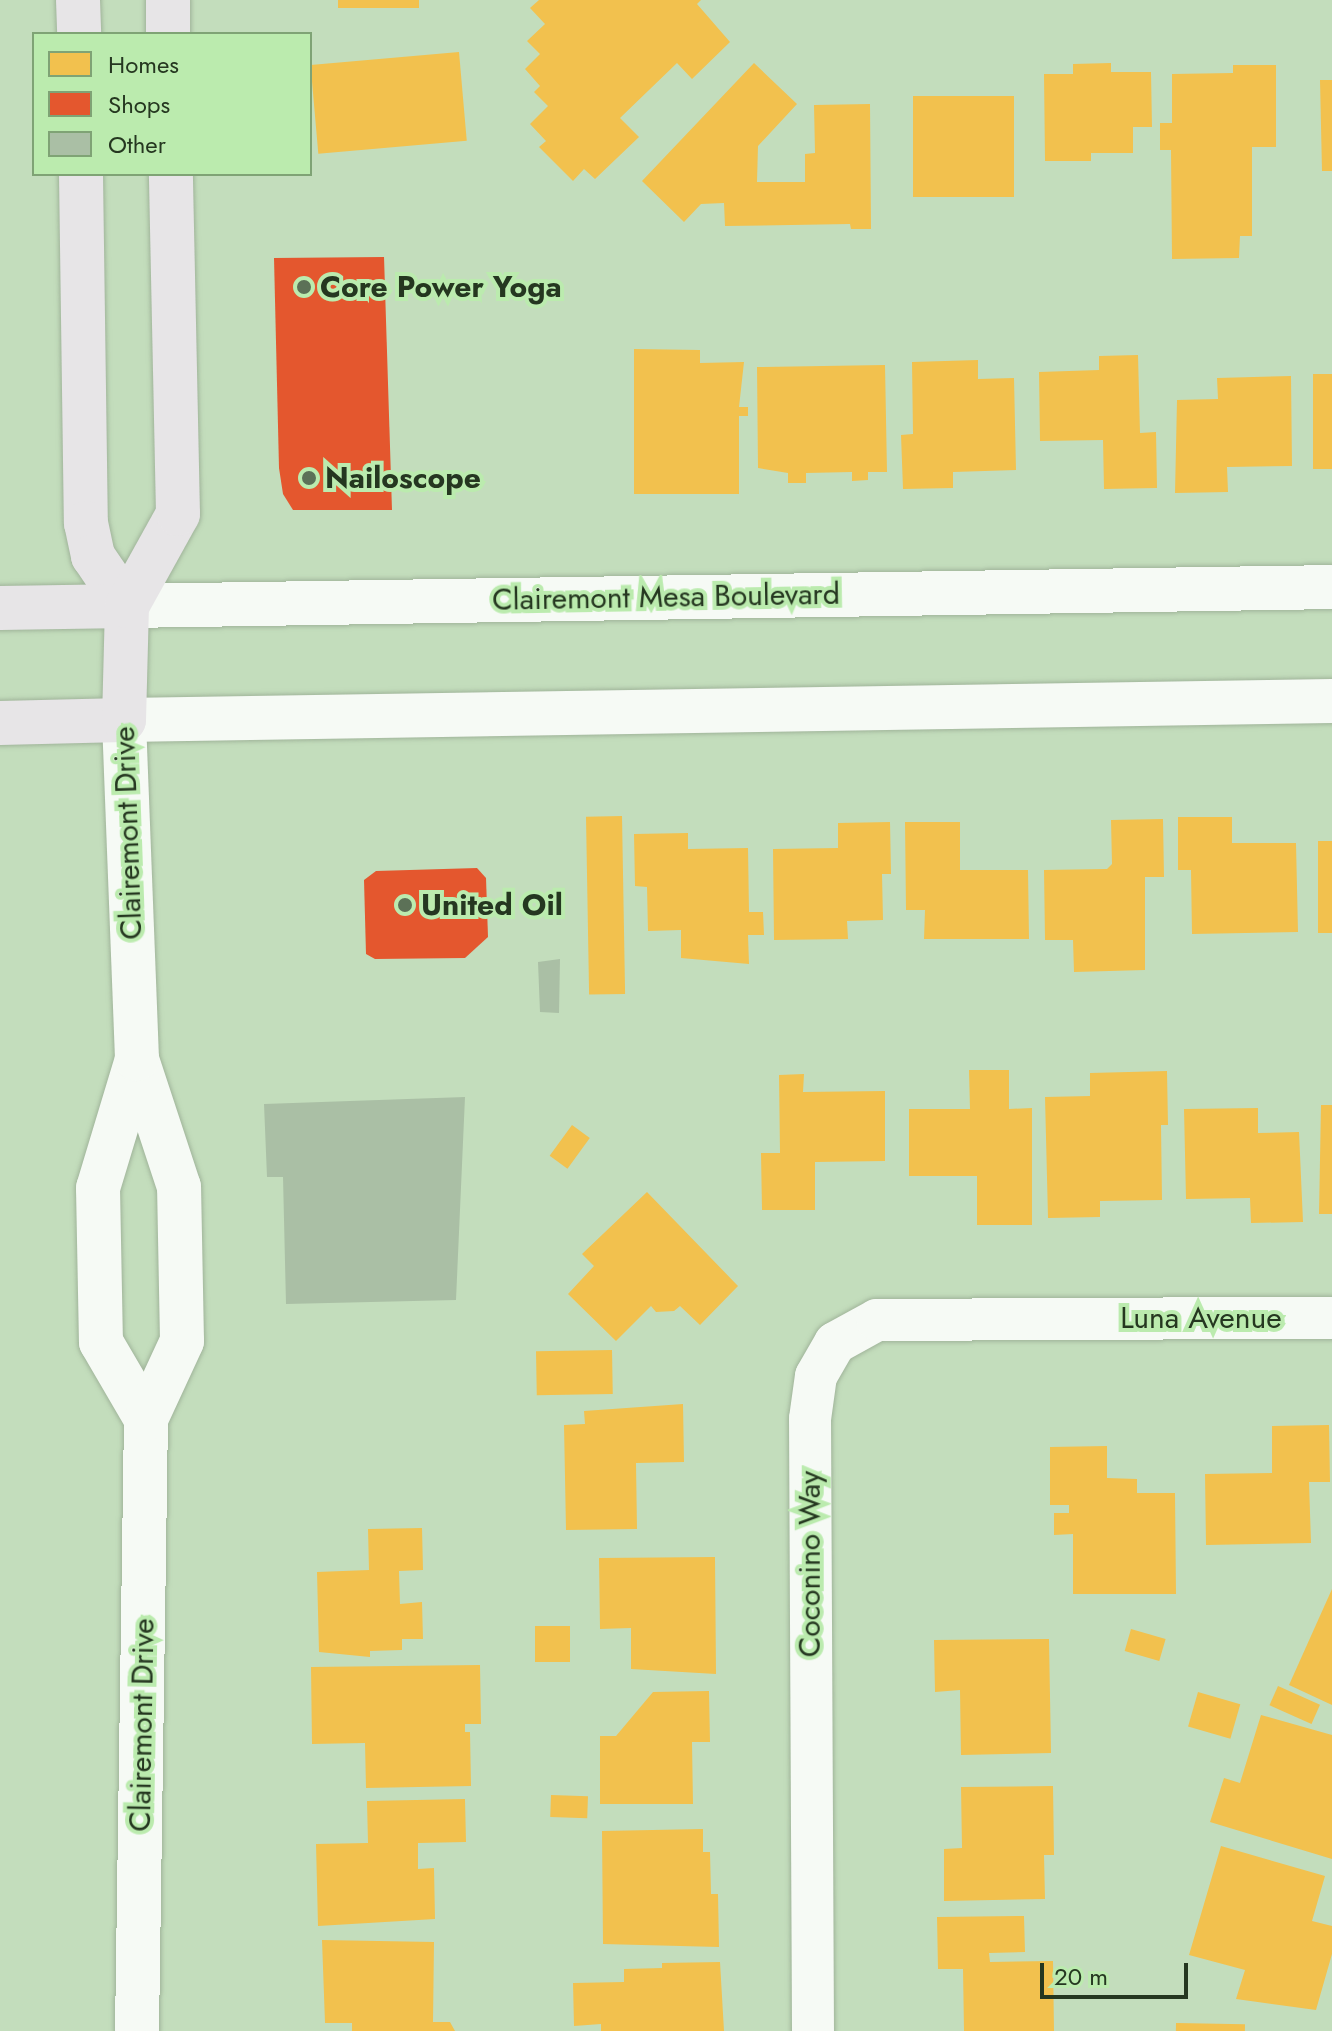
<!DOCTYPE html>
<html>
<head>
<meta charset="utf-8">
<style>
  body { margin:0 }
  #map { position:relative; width:1332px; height:2031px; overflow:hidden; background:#c3ddbc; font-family:Jost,sans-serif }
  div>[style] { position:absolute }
  .homes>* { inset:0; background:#f2c14e; transform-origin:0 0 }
  .shops>* { inset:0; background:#e4572e }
  .building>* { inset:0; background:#aabfa5 }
  .roads { filter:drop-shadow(0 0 2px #a0b49a) drop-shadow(0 0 2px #a0b49a) }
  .street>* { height:42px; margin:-21px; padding:0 21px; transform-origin:21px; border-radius:21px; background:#f6faf5 }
  .secondary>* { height:44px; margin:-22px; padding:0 22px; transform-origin:22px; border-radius:22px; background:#f6faf5 }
  .primary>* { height:44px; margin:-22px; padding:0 22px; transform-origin:22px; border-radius:22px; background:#e7e5e7 }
  .dots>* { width:22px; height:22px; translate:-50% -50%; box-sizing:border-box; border:4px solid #bbebae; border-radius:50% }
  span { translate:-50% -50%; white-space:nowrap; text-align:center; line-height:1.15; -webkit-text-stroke:8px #bbebae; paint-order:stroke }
  .poi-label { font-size:30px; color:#253720; font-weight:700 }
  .left { translate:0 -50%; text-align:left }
  .street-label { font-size:30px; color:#253720 }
  .legend { position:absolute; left:32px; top:32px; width:280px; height:144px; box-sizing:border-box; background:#bbebae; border:2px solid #7fa375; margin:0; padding:10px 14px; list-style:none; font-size:24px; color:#253720 }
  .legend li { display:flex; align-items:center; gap:16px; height:40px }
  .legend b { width:40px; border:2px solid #7fa375 }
  .scale { position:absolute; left:1040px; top:1963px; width:148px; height:36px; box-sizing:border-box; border:4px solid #253720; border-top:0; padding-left:10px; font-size:24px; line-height:28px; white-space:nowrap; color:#253720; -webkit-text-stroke:6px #bbebae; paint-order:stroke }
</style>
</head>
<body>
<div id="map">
  <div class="homes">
    <i style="left:338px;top:0;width:81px;height:8px"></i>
    <i style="clip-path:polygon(539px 0,701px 0,697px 4px,730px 42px,692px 79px,677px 63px,620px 118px,639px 137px,595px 179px,584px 169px,573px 181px,539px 147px,546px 141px,530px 124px,548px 106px,534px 92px,540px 86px,525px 69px,540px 54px,527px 41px,545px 24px,530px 8px)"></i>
    <i style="left:459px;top:52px;width:89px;height:149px;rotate:85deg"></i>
    <i style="clip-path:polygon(754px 63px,797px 104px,758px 146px,757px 182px,805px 182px,805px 154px,815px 153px,814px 105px,870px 104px,871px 229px,851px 229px,850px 224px,725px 226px,724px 203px,701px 204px,684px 222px,642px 181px)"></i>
    <i style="clip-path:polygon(1111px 63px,1111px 72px,1151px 72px,1152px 127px,1133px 127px,1133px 153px,1091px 153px,1091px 161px,1045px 161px,1044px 74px,1073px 74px,1073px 64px)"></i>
    <i style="clip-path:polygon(1233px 65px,1276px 65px,1276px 147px,1252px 147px,1252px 236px,1240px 236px,1239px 258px,1172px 259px,1171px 150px,1160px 150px,1160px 123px,1172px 123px,1172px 74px,1233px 73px)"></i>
    <i style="clip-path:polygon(1320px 80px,1332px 80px,1332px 171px,1322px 171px)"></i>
    <i style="left:913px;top:96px;width:101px;height:101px"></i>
    <i style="clip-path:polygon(634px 349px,700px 350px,700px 363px,744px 362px,739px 407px,748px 407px,748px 416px,739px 416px,739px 494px,634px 494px)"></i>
    <i style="clip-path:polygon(1138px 355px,1140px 433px,1156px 432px,1157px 488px,1104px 489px,1103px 440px,1040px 441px,1039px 372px,1099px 370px,1099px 356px)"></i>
    <i style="clip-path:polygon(978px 360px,978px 379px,1014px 378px,1016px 470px,953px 472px,953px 488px,903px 489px,901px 435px,913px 434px,912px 362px)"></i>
    <i style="clip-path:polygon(885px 365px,887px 472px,868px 472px,868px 480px,852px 481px,852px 472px,806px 473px,806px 483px,788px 483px,788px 473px,758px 468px,757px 367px)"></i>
    <i style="left:1313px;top:374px;width:19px;height:95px"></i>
    <i style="clip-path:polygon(1291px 376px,1292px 466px,1227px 467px,1228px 492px,1175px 493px,1177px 400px,1218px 399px,1217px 378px)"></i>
    <i style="left:622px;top:816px;width:178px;height:36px;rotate:89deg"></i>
    <i style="clip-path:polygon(1178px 817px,1232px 817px,1232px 843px,1296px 843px,1298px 932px,1192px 934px,1191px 870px,1178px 870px)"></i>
    <i style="clip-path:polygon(1163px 819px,1164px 877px,1145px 877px,1145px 970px,1074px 972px,1073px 940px,1045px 940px,1044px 870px,1107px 869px,1112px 864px,1111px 820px)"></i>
    <i style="clip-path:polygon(890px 822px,891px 874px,882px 874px,883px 920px,847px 921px,848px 939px,774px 940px,773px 849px,838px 848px,838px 823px)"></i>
    <i style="clip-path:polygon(905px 822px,960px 822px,960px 870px,1028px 870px,1029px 939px,924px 939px,925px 910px,906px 910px)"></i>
    <i style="clip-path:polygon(688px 833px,688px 849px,748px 848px,749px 912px,763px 912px,764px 935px,748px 935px,749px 964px,681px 958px,681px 930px,648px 931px,647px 887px,635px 886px,634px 834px)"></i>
    <i style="left:1318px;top:841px;width:14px;height:92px"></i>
    <i style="clip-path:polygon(969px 1070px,1009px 1070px,1009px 1109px,1032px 1108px,1032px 1225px,977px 1225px,977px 1176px,909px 1176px,909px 1109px,970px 1109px)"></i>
    <i style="clip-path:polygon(1167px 1071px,1168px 1125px,1161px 1125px,1162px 1200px,1100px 1201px,1100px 1217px,1048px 1218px,1045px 1097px,1090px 1096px,1090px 1073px)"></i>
    <i style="clip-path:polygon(804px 1074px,803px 1092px,885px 1091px,885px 1161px,815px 1162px,815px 1210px,762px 1210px,761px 1153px,780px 1153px,779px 1075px)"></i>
    <i style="clip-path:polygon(1321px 1105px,1332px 1105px,1332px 1214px,1319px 1214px)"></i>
    <i style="clip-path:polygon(1258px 1108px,1258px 1133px,1299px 1132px,1303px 1222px,1251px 1223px,1250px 1198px,1186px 1199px,1184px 1109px)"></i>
    <i style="left:572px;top:1125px;width:22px;height:38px;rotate:36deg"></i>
    <i style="clip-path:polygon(647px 1192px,738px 1286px,700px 1325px,680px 1306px,674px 1311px,656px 1312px,651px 1306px,616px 1341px,568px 1294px,594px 1266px,582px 1254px)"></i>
    <i style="left:612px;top:1350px;width:44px;height:76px;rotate:89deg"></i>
    <i style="clip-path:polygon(683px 1404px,684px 1462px,636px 1463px,637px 1529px,566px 1530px,564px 1425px,585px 1424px,584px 1411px)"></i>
    <i style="clip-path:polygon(1329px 1425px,1330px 1482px,1309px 1482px,1311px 1543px,1206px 1545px,1205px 1474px,1272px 1473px,1272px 1426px)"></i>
    <i style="clip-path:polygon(1107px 1446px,1107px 1478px,1137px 1479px,1137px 1493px,1175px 1493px,1176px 1594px,1073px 1594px,1073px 1534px,1054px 1535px,1054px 1513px,1069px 1513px,1069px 1505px,1050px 1505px,1050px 1447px)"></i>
    <i style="clip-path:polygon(422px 1528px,423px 1570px,399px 1571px,400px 1604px,422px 1602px,423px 1639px,402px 1639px,402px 1650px,370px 1651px,370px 1657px,319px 1652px,317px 1572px,369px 1570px,368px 1529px)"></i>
    <i style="clip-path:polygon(715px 1557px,716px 1674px,631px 1669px,631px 1628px,600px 1629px,599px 1558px)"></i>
    <i style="clip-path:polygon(1332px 1589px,1332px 1705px,1289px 1685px)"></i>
    <i style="left:535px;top:1626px;width:35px;height:36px"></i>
    <i style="left:1131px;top:1629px;width:36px;height:23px;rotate:16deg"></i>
    <i style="clip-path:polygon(1049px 1639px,1051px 1753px,961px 1755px,960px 1690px,935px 1692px,934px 1640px)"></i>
    <i style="clip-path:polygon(480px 1665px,481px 1724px,465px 1724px,465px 1732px,470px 1732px,471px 1786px,366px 1788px,365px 1743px,312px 1744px,311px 1667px)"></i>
    <i style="left:1278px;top:1686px;width:46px;height:21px;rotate:24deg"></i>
    <i style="clip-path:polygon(709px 1691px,710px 1742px,692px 1742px,693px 1804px,600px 1804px,600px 1736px,616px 1736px,653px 1692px)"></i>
    <i style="left:1198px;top:1692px;width:44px;height:36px;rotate:16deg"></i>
    <i style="clip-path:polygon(1261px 1715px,1332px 1735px,1332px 1859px,1210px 1822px,1224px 1778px,1240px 1783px)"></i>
    <i style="clip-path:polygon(1053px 1786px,1054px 1855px,1044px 1855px,1045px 1899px,944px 1901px,944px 1849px,962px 1848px,961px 1787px)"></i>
    <i style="left:551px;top:1795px;width:37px;height:22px;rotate:2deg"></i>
    <i style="clip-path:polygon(465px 1799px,466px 1842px,418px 1843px,418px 1869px,434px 1868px,435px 1919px,318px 1926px,316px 1844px,368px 1843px,367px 1801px)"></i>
    <i style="clip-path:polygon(703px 1829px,703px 1852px,710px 1852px,711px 1894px,718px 1894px,719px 1947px,603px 1944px,602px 1831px)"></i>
    <i style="clip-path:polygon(1221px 1846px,1325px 1876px,1312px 1921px,1332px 1926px,1332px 1954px,1316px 2010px,1236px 1999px,1245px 1970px,1189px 1955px)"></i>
    <i style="clip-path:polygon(1024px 1916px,1025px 1952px,989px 1953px,990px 1962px,1053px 1961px,1054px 2031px,964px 2031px,963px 1969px,938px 1969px,937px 1917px)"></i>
    <i style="clip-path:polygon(322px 1940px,434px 1942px,433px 2022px,450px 2022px,455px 2031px,352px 2031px,352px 2023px,325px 2023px)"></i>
    <i style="clip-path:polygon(720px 1962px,724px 2031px,601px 2031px,601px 2024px,574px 2026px,573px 1983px,624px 1982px,624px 1969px,662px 1968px,662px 1963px)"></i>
    <i style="left:1176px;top:2023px;width:69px;height:8px;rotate:1deg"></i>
  </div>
  <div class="shops">
    <i style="clip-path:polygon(384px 257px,392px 510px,293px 510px,283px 494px,279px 468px,274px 258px)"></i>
    <i style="clip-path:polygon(477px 868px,486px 878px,488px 937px,465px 958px,375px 959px,366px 954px,364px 880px,376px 871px)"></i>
  </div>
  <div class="building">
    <i style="clip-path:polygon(560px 959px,559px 1013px,540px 1012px,538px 962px)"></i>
    <i style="clip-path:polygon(465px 1097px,456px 1300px,286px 1304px,283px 1177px,267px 1177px,264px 1104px)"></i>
  </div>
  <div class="roads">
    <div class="street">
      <i style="left:813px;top:2031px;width:612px;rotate:-90.28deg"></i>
      <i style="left:810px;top:1419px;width:43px;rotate:-82.1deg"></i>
      <i style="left:816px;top:1376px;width:38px;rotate:-60deg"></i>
      <i style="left:835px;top:1343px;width:48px;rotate:-28.7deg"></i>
      <i style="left:877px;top:1320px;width:455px;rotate:-0.3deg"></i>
    </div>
    <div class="secondary">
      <i style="left:127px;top:606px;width:1205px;rotate:-0.9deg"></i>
      <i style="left:137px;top:1059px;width:135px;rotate:106.8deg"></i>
      <i style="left:98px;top:1188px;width:154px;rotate:88.9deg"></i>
      <i style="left:101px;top:1342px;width:89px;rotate:59.7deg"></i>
      <i style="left:137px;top:2031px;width:612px;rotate:-89.16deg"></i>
      <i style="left:146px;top:1419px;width:86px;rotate:-65.2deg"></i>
      <i style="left:182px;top:1341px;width:154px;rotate:-91.1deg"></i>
      <i style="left:179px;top:1187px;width:135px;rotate:-108.2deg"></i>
      <i style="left:137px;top:1059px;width:339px;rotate:-92.2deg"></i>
      <i style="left:124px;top:720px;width:1208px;rotate:-0.9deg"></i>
    </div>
    <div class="primary">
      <i style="left:78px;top:0;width:34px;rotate:88deg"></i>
      <i style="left:168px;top:0;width:34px;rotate:90deg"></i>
      <i style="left:81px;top:174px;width:349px;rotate:89.2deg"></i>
      <i style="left:86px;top:523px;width:34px;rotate:78deg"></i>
      <i style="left:93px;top:556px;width:60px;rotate:55.8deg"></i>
      <i style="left:0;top:608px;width:127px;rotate:-0.9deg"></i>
      <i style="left:0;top:723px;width:124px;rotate:-1.4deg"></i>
      <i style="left:124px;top:720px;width:114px;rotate:-88.5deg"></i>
      <i style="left:127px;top:606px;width:105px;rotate:-61deg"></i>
      <i style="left:178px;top:514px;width:340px;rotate:-91.2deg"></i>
    </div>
  </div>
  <div class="dots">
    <i style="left:304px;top:287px;background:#5c7157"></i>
    <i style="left:309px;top:478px;background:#5c7157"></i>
    <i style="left:405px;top:905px;background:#5c7157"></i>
  </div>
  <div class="poi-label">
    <span class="left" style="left:320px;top:287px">Core Power Yoga</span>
    <span class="left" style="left:325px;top:478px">Nailoscope</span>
    <span class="left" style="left:421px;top:905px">United Oil</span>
  </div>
  <div class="street-label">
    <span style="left:666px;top:597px;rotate:-1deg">Clairemont Mesa Boulevard</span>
    <span style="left:128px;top:833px;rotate:-92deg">Clairemont Drive</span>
    <span style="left:1201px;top:1318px">Luna Avenue</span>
    <span style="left:810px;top:1564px;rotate:-90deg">Coconino Way</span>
    <span style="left:142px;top:1725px;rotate:-89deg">Clairemont Drive</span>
  </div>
  <ul class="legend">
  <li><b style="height:22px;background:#f2c14e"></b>Homes</li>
  <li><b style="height:22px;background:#e4572e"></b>Shops</li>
  <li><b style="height:22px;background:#aabfa5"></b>Other</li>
  </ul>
  <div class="scale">20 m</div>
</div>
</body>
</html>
